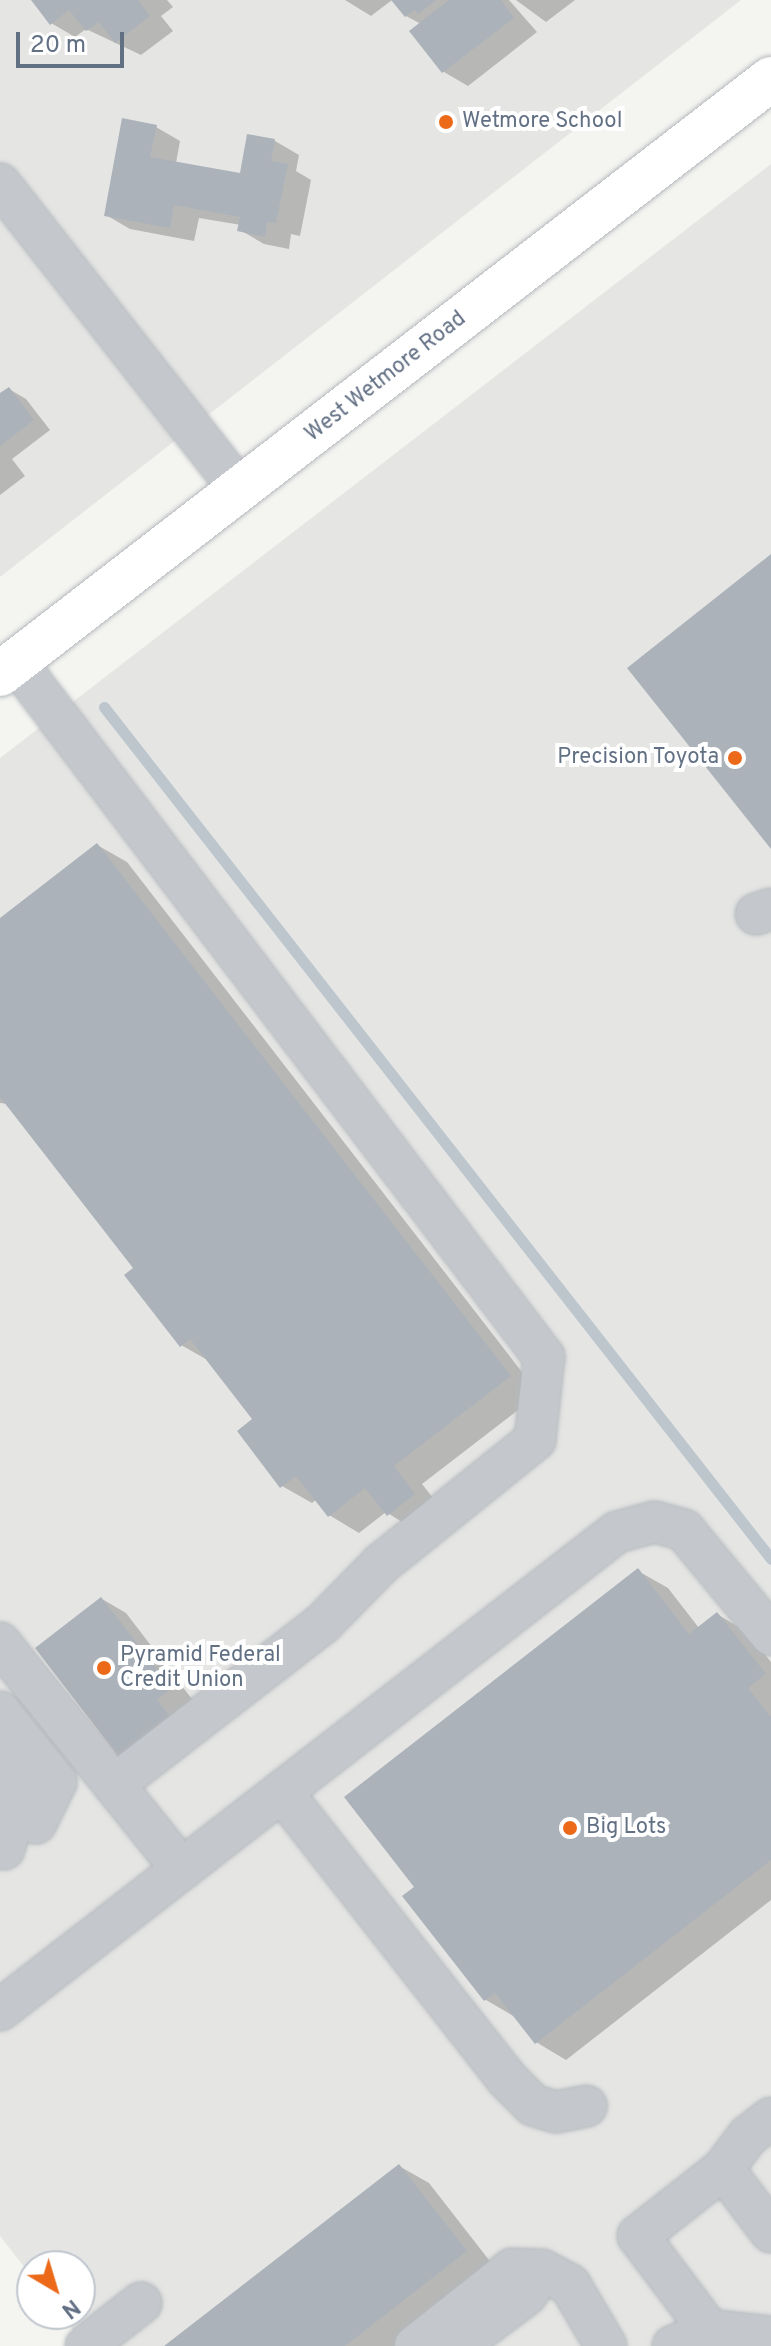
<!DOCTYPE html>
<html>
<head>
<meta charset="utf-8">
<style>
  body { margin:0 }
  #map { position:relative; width:771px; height:2346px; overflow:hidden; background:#f4f5f1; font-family:Overpass,sans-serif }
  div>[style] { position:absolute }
  .built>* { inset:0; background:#e5e6e4 }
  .shadow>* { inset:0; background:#0003 }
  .stream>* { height:11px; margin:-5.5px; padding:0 5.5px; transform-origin:5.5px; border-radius:5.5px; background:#bdc6cd }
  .building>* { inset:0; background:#acb2b9 }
  .roads { filter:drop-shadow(0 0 2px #b5b8bd) drop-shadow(0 0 2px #b5b8bd) }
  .minor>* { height:40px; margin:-20px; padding:0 20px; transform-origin:20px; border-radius:20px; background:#c4c7cb }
  .major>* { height:44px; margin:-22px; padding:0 22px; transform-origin:22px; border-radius:22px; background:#fff }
  .dots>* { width:22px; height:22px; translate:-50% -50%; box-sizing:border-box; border:4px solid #fff; border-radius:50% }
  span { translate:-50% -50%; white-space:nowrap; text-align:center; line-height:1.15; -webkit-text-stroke:8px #fff; paint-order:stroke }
  .poi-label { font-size:22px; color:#627084 }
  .left { translate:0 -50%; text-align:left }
  .right { translate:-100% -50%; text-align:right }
  .street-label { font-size:22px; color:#627084 }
  .north { position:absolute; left:16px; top:2250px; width:80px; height:80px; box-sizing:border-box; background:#fff; border:2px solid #c0c6ce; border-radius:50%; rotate:142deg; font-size:22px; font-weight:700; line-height:32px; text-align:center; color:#627084 }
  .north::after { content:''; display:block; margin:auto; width:28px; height:36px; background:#ec691a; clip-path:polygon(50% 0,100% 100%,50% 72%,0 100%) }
  .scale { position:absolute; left:16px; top:32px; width:108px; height:36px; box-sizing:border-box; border:4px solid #627084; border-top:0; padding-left:10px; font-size:24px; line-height:28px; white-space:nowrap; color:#627084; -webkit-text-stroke:6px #fff; paint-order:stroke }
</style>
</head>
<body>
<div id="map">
  <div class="built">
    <i style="clip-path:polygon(0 0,741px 0,0 577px)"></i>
    <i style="clip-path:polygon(771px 164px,771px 2346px,86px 2346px,61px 2314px,80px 2314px,80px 2266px,32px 2266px,32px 2277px,0 2236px,0 758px)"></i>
  </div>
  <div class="shadow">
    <i style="clip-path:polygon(33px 0,167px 0,173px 7px,161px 16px,173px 31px,141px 55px,86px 29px,75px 37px,51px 23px)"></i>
    <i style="clip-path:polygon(345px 0,392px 0,371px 16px)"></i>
    <i style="clip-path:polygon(394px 0,509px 0,537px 32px,468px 86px,444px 72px,412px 31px,421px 24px,406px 16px)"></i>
    <i style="clip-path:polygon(516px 0,575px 0,546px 22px)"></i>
    <i style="clip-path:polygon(156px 127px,180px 141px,176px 163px,241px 175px,249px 136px,275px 141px,299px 155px,296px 171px,311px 180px,300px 236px,291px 234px,289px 249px,264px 244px,240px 230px,241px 225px,199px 218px,194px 241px,130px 229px,106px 215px)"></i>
    <i style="clip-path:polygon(9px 389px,26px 399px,50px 430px,12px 459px,25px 476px,0 495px,0 396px)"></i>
    <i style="clip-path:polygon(97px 845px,127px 862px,539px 1394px,422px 1484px,444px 1512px,418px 1532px,386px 1512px,359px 1533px,329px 1515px,317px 1499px,312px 1503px,282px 1486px,255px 1419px,211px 1362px,181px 1345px,136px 1268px,8px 1104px,0 1103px,0 920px)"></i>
    <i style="clip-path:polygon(638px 1571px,668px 1588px,699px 1628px,717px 1614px,747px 1632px,771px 1662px,771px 1900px,566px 2060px,536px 2042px,515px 2017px,486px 2000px,416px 1887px)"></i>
    <i style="clip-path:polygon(102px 1599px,126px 1613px,195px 1703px,146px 1771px)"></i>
    <i style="clip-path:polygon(399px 2166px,429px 2183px,496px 2269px,397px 2346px,168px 2346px)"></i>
  </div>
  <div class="stream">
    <i style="left:104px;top:707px;width:1082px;rotate:51.94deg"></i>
  </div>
  <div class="building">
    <i style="clip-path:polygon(31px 0,138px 0,150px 16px,115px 43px,99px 22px,86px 31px,69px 10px,50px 25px)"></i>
    <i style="clip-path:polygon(391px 0,436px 0,418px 14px,415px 10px,405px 17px)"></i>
    <i style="clip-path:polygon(449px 0,501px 0,514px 18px,442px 73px,409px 31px)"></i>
    <i style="clip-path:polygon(122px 118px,157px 125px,150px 157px,240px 173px,247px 134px,275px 139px,271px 161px,288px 164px,276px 223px,267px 222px,265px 237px,237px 231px,240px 217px,174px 205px,170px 228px,104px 216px)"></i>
    <i style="clip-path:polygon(9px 387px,34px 420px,0 446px,0 393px)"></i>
    <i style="clip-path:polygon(771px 554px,771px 849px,627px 668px)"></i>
    <i style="clip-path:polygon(97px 843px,511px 1376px,394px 1466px,415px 1494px,387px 1516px,365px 1488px,328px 1517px,296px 1476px,280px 1488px,237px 1431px,252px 1419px,190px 1339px,180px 1347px,124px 1275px,133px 1268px,0 1097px,0 918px)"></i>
    <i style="clip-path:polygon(638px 1568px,689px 1634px,717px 1612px,766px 1674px,748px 1688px,771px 1717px,771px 1860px,535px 2044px,495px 1993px,484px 2001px,402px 1896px,414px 1887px,344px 1797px)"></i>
    <i style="clip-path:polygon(101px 1597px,172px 1688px,157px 1700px,172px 1719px,120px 1759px,35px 1648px)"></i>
    <i style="clip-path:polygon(399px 2164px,467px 2251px,345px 2346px,164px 2346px)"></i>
  </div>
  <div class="roads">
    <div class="minor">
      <i style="left:0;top:184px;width:387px;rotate:51.9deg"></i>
      <i style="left:16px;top:662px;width:873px;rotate:52.78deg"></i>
      <i style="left:544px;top:1357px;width:83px;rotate:96.2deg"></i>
      <i style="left:535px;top:1440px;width:198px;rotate:141.2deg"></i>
      <i style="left:381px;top:1564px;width:84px;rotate:134.5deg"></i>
      <i style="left:322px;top:1624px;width:263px;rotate:142.3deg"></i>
      <i style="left:756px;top:914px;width:16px;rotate:-18deg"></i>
      <i style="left:0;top:1643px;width:290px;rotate:51.2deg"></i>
      <i style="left:0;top:1712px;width:90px;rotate:51.3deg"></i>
      <i style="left:56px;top:1782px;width:46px;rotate:116deg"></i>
      <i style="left:0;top:1747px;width:13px;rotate:42deg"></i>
      <i style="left:10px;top:1756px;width:45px;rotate:79.7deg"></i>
      <i style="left:18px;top:1800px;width:51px;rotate:105.9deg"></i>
      <i style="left:282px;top:1792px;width:363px;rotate:51.9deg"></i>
      <i style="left:506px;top:2078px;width:38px;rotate:45deg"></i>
      <i style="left:533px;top:2105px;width:24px;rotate:17deg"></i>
      <i style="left:556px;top:2112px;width:31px;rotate:-11deg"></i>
      <i style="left:0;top:2010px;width:780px;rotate:-37.77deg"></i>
      <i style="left:617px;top:1532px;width:39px;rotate:-15deg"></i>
      <i style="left:655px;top:1522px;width:30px;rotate:15deg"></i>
      <i style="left:684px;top:1530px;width:136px;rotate:50.4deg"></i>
      <i style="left:723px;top:2169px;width:41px;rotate:-52.9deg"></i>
      <i style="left:748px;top:2136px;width:29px;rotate:-38deg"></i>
      <i style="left:86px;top:2346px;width:70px;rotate:-38deg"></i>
      <i style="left:415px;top:2346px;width:124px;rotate:-38.4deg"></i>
      <i style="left:512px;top:2269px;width:30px;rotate:2deg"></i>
      <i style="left:458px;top:2346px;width:86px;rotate:-37deg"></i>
      <i style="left:527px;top:2294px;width:28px;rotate:-58deg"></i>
      <i style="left:542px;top:2270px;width:32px;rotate:28deg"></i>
      <i style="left:570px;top:2285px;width:71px;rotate:59.5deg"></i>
      <i style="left:673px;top:2346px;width:40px;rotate:-23.4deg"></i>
      <i style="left:710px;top:2330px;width:61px;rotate:6.5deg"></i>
      <i style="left:721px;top:2346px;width:138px;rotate:-127deg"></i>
      <i style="left:638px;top:2236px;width:108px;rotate:-38.2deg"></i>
      <i style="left:723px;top:2169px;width:79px;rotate:52.7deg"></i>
    </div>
    <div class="major">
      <i style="left:0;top:674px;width:974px;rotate:-37.66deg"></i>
    </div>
  </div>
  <div class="dots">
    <i style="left:446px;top:122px;background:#ec691a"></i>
    <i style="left:735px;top:758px;background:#ec691a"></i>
    <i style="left:104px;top:1668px;background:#ec691a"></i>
    <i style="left:570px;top:1828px;background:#ec691a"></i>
  </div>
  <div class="poi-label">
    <span class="left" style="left:462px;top:122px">Wetmore School</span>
    <span class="right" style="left:719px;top:758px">Precision Toyota</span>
    <span class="left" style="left:120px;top:1668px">Pyramid Federal<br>Credit Union</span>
    <span class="left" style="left:586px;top:1828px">Big Lots</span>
  </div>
  <div class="street-label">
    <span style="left:386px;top:377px;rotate:-38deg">West Wetmore Road</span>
  </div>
  <div class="north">N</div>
  <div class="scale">20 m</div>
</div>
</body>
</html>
